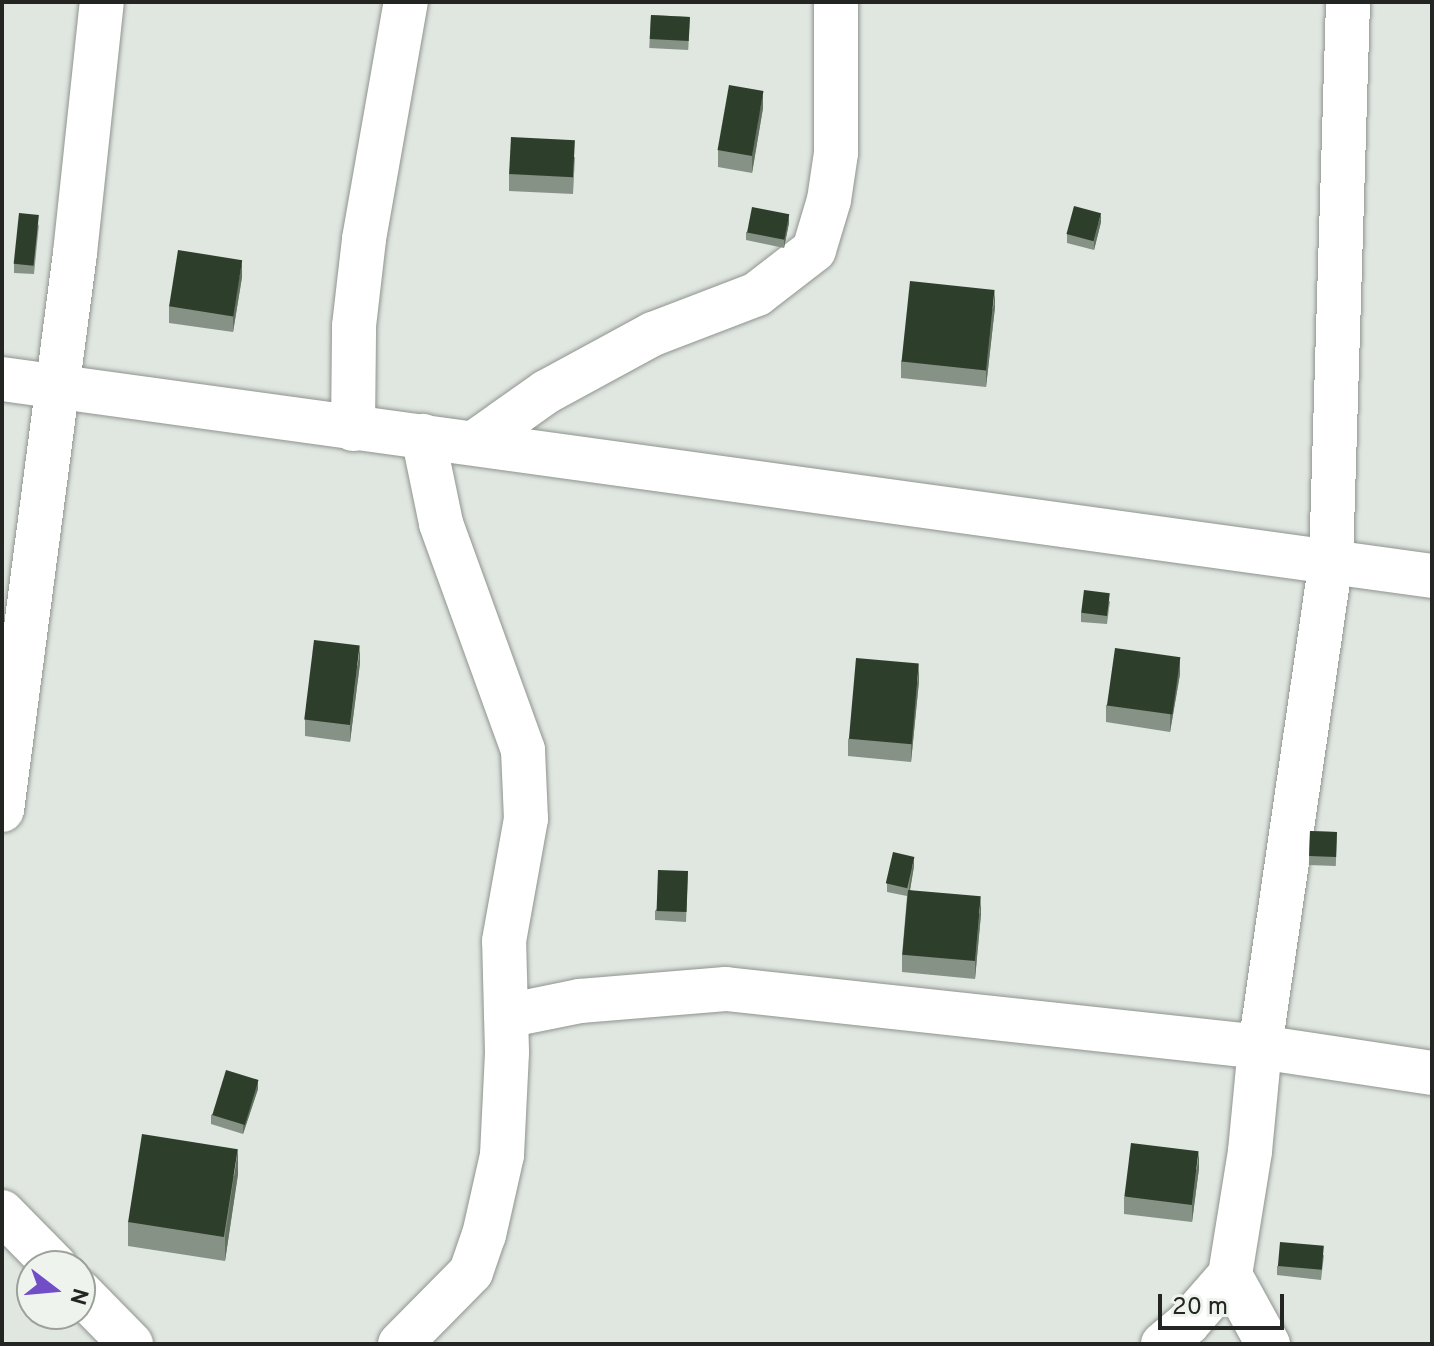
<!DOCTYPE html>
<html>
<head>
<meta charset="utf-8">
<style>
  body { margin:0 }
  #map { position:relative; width:1434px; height:1346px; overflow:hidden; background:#e0e6e0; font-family:Overpass,sans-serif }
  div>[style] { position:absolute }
  .roads { filter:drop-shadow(0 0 2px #8f948f) drop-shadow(0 0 2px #8f948f) }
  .minor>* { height:44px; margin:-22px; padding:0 22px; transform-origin:22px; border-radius:22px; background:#fff }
  .wall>* { inset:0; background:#869286; transform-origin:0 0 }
  .shaded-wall>* { inset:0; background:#637161 }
  .building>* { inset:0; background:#2d3f2b; transform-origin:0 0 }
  span { translate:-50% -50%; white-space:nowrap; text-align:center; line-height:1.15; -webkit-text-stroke:8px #eef3ed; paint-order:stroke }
  .frame { position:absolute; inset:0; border:4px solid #232522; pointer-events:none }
  .north { position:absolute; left:16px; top:1250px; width:80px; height:80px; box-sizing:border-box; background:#eef3ed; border:2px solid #9da19c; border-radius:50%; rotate:106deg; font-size:22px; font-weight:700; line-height:32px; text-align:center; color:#232522 }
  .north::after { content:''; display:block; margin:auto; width:28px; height:36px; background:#714dc6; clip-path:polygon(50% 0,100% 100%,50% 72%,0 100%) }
  .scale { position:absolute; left:1158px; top:1294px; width:126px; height:36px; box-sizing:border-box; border:4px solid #232522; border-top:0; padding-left:10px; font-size:24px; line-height:28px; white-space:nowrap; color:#232522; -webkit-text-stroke:6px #eef3ed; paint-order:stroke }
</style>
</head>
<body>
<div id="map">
  <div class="roads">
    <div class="minor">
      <i style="left:2px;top:379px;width:1444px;rotate:7.84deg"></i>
      <i style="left:353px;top:429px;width:103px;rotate:-89.4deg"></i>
      <i style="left:354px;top:326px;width:88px;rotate:-83.4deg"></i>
      <i style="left:364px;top:239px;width:241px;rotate:-80deg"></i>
      <i style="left:474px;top:443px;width:88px;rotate:-35.3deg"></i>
      <i style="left:546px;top:392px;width:122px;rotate:-28.5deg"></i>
      <i style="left:653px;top:334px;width:111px;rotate:-21deg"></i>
      <i style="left:757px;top:294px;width:72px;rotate:-37.7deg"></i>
      <i style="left:814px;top:250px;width:52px;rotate:-73.3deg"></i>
      <i style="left:829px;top:200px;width:48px;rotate:-81.5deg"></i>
      <i style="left:836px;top:153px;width:151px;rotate:-90deg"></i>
      <i style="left:2px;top:810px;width:562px;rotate:-82.53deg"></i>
      <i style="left:75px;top:253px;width:252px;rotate:-83.9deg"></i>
      <i style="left:506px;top:1016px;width:76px;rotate:-11.5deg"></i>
      <i style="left:580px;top:1001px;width:146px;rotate:-4.7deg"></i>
      <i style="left:726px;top:989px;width:537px;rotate:6.2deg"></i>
      <i style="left:1260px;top:1047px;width:490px;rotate:-81.7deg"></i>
      <i style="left:1331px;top:562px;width:560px;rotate:-88.26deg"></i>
      <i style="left:2px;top:1212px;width:76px;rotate:45.5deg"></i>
      <i style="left:1230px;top:1275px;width:79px;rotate:61.2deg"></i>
      <i style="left:80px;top:1292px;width:73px;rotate:45.6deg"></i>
      <i style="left:400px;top:1344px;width:101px;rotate:-45.4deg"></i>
      <i style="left:471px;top:1272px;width:39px;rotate:-71deg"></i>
      <i style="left:484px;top:1235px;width:82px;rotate:-77.3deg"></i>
      <i style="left:502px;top:1155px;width:103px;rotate:-87.2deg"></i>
      <i style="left:507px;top:1052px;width:111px;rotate:-91.5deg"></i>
      <i style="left:504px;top:941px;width:124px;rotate:-79.8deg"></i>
      <i style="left:526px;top:819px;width:69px;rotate:-92.5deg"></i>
      <i style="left:523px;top:750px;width:241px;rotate:-109.9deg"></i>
      <i style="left:441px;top:523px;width:89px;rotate:-101.7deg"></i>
      <i style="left:1163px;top:1344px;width:33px;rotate:-40deg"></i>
      <i style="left:1188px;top:1323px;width:64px;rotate:-48.8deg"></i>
      <i style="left:1230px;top:1275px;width:126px;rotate:-80.8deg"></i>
      <i style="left:1250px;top:1151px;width:104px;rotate:-84.5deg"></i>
      <i style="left:1260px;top:1047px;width:174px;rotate:8.6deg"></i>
    </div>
  </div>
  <div class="wall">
    <i style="left:651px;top:15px;width:39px;height:33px;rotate:3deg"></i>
    <i style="clip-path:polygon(763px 108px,752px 173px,718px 167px,718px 150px)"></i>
    <i style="clip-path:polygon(575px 157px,573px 194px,509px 191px,509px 174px)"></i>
    <i style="clip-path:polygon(1101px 222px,1094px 250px,1067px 243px,1067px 234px)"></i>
    <i style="clip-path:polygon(789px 223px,784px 248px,746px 240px,746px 232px)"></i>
    <i style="clip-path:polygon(39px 224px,34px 274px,14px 273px,14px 264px)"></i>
    <i style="clip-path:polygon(242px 277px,233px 332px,169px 323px,169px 306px)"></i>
    <i style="clip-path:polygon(995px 307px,986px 387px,901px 378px,901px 361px)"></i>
    <i style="clip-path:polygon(1110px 601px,1107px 624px,1081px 622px,1081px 613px)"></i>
    <i style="clip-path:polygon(360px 663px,350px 742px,305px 736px,305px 719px)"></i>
    <i style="clip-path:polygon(1180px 674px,1170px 732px,1106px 722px,1106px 705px)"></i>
    <i style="clip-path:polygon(919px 681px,911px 762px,848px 756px,848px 739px)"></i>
    <i style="left:1310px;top:831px;width:27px;height:34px;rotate:2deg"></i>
    <i style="clip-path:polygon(914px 866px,910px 890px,981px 914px,975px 979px,902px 972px,902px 955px,907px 896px,887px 892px,887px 883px)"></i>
    <i style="clip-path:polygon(688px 871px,686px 922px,655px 920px,655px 911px)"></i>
    <i style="clip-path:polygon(258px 1089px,243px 1134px,211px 1124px,211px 1115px)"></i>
    <i style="clip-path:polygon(1199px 1168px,1192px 1222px,1124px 1214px,1124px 1197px)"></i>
    <i style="clip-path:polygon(238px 1174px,225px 1261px,128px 1246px,128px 1222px)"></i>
    <i style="clip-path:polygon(1324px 1255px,1321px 1280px,1277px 1275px,1277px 1266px)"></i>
  </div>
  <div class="shaded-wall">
    <i style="clip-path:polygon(763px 91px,763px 108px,752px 173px,752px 156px)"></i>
    <i style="clip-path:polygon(1101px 213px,1101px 222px,1094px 250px,1094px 241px)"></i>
    <i style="clip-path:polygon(789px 214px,789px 223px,784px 248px,784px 240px)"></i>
    <i style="clip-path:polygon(242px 260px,242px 277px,233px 332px,233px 315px)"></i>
    <i style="clip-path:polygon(995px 290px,995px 307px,986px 387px,986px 370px)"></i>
    <i style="clip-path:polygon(360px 646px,360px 663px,350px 742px,350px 725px)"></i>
    <i style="clip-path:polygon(1180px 657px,1180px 674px,1170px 732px,1170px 715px)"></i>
    <i style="clip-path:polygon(919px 664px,919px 681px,911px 762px,911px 745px)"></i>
    <i style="clip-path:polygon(914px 857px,914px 866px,909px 896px,909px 887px)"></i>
    <i style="clip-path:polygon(981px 897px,981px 914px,975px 979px,975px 962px)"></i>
    <i style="clip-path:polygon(258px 1080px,258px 1089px,243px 1134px,243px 1126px)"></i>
    <i style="clip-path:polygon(238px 1149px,238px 1174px,225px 1261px,225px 1236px)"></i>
    <i style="clip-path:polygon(1199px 1151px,1199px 1168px,1192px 1222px,1192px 1205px)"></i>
  </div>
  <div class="building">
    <i style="left:651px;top:15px;width:39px;height:24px;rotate:3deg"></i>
    <i style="left:729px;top:85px;width:35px;height:66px;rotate:10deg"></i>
    <i style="left:511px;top:137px;width:64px;height:37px;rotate:3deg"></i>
    <i style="left:1074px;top:206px;width:28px;height:29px;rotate:15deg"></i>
    <i style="left:752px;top:207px;width:38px;height:26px;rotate:11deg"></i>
    <i style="left:19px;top:213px;width:20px;height:51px;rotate:6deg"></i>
    <i style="left:178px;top:250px;width:65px;height:57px;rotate:9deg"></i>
    <i style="left:910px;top:281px;width:85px;height:81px;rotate:6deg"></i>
    <i style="left:1084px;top:590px;width:26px;height:23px;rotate:7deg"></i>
    <i style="left:314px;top:640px;width:46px;height:80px;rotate:7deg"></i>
    <i style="left:1115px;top:648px;width:66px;height:58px;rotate:8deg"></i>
    <i style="left:856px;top:658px;width:63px;height:81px;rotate:5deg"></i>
    <i style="left:1310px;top:831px;width:27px;height:25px;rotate:2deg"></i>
    <i style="left:893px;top:852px;width:22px;height:32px;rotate:13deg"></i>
    <i style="left:658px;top:870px;width:30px;height:41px;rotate:2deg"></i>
    <i style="left:908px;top:890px;width:73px;height:65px;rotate:5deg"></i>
    <i style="left:226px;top:1070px;width:34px;height:47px;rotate:17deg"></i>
    <i style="left:142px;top:1134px;width:97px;height:89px;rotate:9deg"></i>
    <i style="left:1131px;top:1143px;width:68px;height:54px;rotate:7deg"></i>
    <i style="left:1280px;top:1242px;width:44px;height:24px;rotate:5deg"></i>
  </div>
  <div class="frame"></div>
  <div class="north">N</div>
  <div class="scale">20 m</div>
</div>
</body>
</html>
